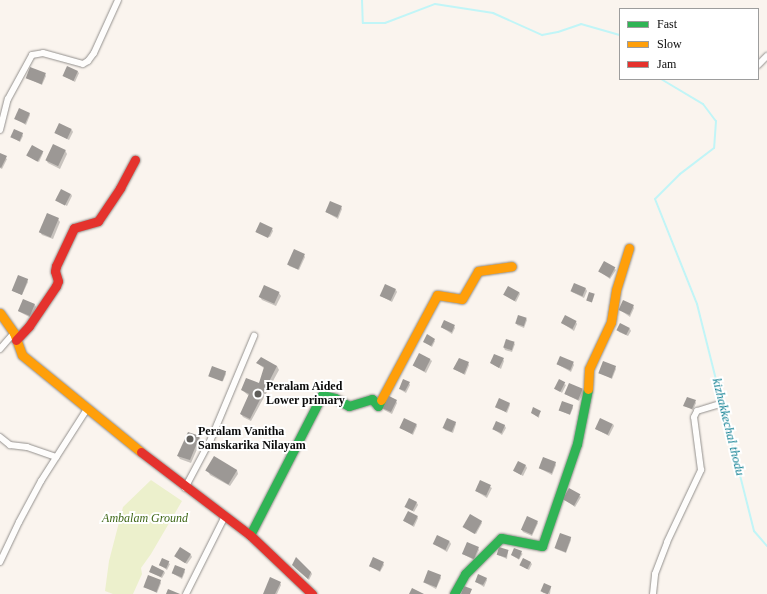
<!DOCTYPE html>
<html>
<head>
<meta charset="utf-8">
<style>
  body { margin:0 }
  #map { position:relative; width:767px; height:594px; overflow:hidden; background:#faf4ee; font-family:"Times New Roman",serif }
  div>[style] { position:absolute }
  .green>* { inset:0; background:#ecf0cc }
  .shadow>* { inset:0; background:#0003; transform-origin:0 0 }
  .stream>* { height:2px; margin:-1px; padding:0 1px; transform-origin:1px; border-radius:1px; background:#c1f5f7 }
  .building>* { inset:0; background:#9c9895; transform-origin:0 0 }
  .roads { filter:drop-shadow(0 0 1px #93908d) drop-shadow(0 0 1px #93908d) }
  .street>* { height:6px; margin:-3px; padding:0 3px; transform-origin:3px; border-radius:3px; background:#fefdfc }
  .fast>* { height:9px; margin:-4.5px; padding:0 4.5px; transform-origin:4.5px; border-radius:4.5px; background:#30b455 }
  .slow>* { height:9px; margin:-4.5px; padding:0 4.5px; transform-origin:4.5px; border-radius:4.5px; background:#ff9f0a }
  .jam>* { height:9px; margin:-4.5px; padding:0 4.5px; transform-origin:4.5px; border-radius:4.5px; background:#e5322d }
  .dots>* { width:11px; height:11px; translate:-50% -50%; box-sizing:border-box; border:2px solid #fff; border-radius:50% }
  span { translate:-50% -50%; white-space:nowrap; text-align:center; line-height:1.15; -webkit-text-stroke:4px #fff; paint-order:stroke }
  .poi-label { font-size:12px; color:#0b0b0b; font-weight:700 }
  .left { translate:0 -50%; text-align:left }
  .park-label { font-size:12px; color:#3f6717; font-style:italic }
  .water-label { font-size:13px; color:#0c7d90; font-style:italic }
  .legend { position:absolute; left:619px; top:8px; width:140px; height:72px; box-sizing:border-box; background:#fff; border:1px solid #9d9d9d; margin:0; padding:5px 7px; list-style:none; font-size:12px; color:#0b0b0b }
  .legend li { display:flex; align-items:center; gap:8px; height:20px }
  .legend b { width:20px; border:1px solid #9d9d9d }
</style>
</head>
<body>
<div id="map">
  <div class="green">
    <i style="clip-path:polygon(151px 480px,182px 501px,151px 554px,141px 568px,142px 574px,133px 594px,113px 594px,105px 591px,109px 561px,123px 507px)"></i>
  </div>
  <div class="shadow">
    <i style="clip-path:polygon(77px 71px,79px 73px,75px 82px,64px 76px)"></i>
    <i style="clip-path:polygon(45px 74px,46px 76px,42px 85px,27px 78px)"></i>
    <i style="clip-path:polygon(29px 113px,30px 115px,26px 125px,16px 119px)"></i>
    <i style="clip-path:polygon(72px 130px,73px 132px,69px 140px,56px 133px)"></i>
    <i style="clip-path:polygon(22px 134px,23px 136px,20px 142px,12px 137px)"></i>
    <i style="clip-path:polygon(65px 150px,67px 154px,60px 169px,48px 163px,46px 160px)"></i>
    <i style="clip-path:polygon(42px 152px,43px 153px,39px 162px,28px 156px)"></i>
    <i style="clip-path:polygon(0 154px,7px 159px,2px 169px,0 168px)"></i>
    <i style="clip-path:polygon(71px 194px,72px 196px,67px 206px,56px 200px)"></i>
    <i style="clip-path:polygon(341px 207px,342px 209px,338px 219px,326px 212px)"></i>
    <i style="clip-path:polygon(58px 219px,60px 222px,53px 239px,42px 235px,40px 232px)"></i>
    <i style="clip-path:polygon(272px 229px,273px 231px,270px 237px,257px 232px)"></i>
    <i style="clip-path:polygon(304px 255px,305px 257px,299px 270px,289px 266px,288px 264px)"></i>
    <i style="clip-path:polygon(614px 268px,616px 270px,610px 279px,599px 271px)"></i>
    <i style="clip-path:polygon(27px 280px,28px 282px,22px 295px,13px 291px,12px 290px)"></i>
    <i style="clip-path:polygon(586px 289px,587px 291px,584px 298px,572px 292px)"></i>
    <i style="clip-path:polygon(396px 290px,397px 292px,392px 302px,381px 296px)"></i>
    <i style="clip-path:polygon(519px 292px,520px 294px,516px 302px,505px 295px)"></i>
    <i style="clip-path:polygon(279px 293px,281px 296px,276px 306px,262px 300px,260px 297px)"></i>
    <i style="clip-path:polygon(35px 305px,36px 307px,31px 318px,18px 311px)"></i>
    <i style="clip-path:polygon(633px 306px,634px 308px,630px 317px,620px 310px)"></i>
    <i style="clip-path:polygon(526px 318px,527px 320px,524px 328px,517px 325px,516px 323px)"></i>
    <i style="clip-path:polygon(576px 322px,577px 324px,574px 331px,562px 323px)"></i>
    <i style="clip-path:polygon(621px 324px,630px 329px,631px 331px,628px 336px,619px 332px,618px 330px)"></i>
    <i style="clip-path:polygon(454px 326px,455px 328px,452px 334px,441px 327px)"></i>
    <i style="clip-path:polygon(434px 340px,435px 341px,432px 347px,424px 342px)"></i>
    <i style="clip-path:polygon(514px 343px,515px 344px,512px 352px,505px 350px,504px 348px)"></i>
    <i style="clip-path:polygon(503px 359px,504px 361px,501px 369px,491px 363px)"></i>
    <i style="clip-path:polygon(431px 360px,432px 361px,426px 373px,414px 366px)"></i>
    <i style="clip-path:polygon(257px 363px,277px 366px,279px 370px,251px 421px,243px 417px,241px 414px,249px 396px,242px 390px,259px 384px,265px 369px)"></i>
    <i style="clip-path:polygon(468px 363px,469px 365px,465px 375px,454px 369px)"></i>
    <i style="clip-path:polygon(573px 363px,574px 365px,571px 372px,557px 364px)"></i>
    <i style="clip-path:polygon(615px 367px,616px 369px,612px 379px,600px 373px)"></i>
    <i style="clip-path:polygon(225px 372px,226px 374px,223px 381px,209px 375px)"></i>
    <i style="clip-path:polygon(560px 381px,566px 385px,562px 393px,556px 388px)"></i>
    <i style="clip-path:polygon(409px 383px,410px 385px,406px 393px,401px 390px,400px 388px)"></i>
    <i style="clip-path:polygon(583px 390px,584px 392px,579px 401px,565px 394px)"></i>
    <i style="clip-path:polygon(396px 401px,397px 403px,392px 414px,384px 410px,383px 408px)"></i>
    <i style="clip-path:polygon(695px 401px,696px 403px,693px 410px,685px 406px)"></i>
    <i style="clip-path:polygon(509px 403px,510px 405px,507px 413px,497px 407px)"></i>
    <i style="clip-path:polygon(572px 406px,573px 408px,570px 415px,559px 410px)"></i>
    <i style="clip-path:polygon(540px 411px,539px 418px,532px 413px)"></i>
    <i style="clip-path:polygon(455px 423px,456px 424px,453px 433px,445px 430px,444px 428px)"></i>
    <i style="clip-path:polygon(416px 424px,417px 426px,413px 435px,401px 428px)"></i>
    <i style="clip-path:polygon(613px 424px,614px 426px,609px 436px,596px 429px)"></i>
    <i style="clip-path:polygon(505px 426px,506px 428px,502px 435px,493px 429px)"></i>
    <i style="clip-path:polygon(199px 437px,201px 440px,191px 463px,180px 459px,178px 456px)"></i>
    <i style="clip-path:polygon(555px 463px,556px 465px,552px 475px,539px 468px)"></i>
    <i style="clip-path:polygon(526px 466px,527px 468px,523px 476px,514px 471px)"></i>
    <i style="clip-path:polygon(237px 470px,238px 474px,230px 486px,210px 475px,208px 471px)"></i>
    <i style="clip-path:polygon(480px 481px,492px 488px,487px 498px,476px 491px)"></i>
    <i style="clip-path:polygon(570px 489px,581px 497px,575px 507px,564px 499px)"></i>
    <i style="clip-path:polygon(417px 503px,418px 505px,414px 512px,406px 506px)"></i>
    <i style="clip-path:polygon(417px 516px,418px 518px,414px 527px,404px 521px)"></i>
    <i style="clip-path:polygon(481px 522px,482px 523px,476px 534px,464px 527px)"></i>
    <i style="clip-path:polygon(537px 522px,538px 523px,532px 536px,523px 532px,522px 530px)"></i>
    <i style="clip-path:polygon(570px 538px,571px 540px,566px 553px,556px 549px,555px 548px)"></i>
    <i style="clip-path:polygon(450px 542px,451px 544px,447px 552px,434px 544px)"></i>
    <i style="clip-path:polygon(478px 548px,479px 550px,474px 560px,463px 554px)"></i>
    <i style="left:515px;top:549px;width:9px;height:7px;rotate:32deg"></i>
    <i style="clip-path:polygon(508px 551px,507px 559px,498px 555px)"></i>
    <i style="clip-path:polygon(191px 555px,192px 557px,187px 564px,176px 557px)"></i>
    <i style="clip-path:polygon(162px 559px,170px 564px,167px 570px,160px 565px)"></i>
    <i style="clip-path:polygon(530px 562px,532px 564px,529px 570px,520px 565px)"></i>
    <i style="clip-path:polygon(383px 563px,384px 565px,380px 572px,370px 566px)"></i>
    <i style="clip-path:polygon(294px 567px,311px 572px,312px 574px,309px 580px)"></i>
    <i style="clip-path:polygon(184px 570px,185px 572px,182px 579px,172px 573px)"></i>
    <i style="clip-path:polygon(164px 571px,165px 573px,162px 578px,150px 572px)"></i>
    <i style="clip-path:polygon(440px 576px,441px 578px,436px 589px,423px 582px)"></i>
    <i style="clip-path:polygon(486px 578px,487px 580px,484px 587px,476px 582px)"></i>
    <i style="clip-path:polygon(160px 581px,161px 583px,157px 593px,145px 587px)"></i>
    <i style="clip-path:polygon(280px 583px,281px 585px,277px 594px,264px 594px)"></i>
    <i style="clip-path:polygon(551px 586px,550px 594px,543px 593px,542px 591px)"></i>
  </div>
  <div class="stream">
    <i style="left:362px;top:0;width:23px;rotate:88deg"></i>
    <i style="left:363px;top:23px;width:22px"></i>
    <i style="left:385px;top:23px;width:53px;rotate:-20.8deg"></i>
    <i style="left:435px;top:4px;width:59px;rotate:8.8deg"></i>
    <i style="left:493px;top:13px;width:54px;rotate:24.2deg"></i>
    <i style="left:542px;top:35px;width:16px;rotate:-11deg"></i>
    <i style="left:558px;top:32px;width:24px;rotate:-19deg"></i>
    <i style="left:581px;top:24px;width:41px;rotate:15.8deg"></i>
    <i style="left:661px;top:79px;width:49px;rotate:30.8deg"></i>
    <i style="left:703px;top:104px;width:21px;rotate:53deg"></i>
    <i style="left:716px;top:121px;width:27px;rotate:94deg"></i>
    <i style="left:714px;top:148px;width:43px;rotate:142.6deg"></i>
    <i style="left:680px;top:174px;width:35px;rotate:135deg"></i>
    <i style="left:655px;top:199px;width:113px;rotate:68.2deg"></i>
    <i style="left:697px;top:304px;width:234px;rotate:75.9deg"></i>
    <i style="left:754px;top:531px;width:20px;rotate:49deg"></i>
  </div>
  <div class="building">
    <i style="left:67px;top:66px;width:12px;height:11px;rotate:24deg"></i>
    <i style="left:30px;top:67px;width:17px;height:12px;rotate:21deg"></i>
    <i style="left:19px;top:108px;width:12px;height:12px;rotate:24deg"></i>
    <i style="left:59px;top:123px;width:14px;height:11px;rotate:25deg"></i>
    <i style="left:14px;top:129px;width:10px;height:9px;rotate:24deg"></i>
    <i style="left:53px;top:144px;width:14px;height:18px;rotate:25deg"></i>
    <i style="left:32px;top:145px;width:13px;height:12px;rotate:29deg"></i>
    <i style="clip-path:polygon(0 153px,7px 156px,1px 168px,0 167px)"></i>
    <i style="left:61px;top:189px;width:11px;height:13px;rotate:27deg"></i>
    <i style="left:330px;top:201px;width:13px;height:12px;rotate:23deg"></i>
    <i style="left:47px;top:213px;width:13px;height:21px;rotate:23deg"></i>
    <i style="left:260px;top:222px;width:14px;height:11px;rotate:25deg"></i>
    <i style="left:294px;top:249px;width:12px;height:17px;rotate:24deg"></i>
    <i style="left:604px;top:261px;width:13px;height:12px;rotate:29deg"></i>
    <i style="left:18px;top:275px;width:11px;height:17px;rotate:22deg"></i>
    <i style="left:574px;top:283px;width:13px;height:9px;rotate:23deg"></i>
    <i style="left:385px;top:284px;width:12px;height:13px;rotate:24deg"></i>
    <i style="left:264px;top:285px;width:17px;height:13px;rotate:24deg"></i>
    <i style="left:508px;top:286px;width:13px;height:10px;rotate:29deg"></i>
    <i style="left:589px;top:292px;width:6px;height:9px;rotate:18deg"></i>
    <i style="left:23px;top:299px;width:13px;height:13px;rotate:23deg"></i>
    <i style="left:623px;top:300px;width:12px;height:11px;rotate:24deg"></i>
    <i style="left:518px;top:315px;width:9px;height:9px;rotate:18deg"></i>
    <i style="left:565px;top:315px;width:13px;height:9px;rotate:27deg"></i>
    <i style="left:444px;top:320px;width:12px;height:8px;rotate:24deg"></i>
    <i style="left:620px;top:323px;width:11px;height:8px;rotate:27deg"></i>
    <i style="clip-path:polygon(427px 334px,435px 339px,431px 346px,423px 342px)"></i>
    <i style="left:506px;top:339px;width:9px;height:9px;rotate:18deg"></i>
    <i style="left:419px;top:353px;width:13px;height:14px;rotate:27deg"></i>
    <i style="clip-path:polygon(494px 354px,504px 358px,499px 368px,490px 363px)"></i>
    <i style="left:560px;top:356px;width:15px;height:9px;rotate:23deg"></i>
    <i style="clip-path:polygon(261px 357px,277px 366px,250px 419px,240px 414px,249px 394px,241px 390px,246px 378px,259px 383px,264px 367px,256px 363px)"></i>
    <i style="clip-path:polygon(459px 358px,469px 362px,464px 374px,453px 369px)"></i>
    <i style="left:603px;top:361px;width:14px;height:13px;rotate:21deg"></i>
    <i style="left:212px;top:366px;width:15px;height:11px;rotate:20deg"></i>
    <i style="clip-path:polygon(403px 379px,410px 382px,405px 391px,399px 389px)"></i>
    <i style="left:559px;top:379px;width:7px;height:11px;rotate:27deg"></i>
    <i style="left:569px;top:383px;width:15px;height:12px;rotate:23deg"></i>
    <i style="clip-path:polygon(387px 395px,397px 400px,391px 412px,382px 408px)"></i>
    <i style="clip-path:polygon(687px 397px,696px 400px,692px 409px,683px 406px)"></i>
    <i style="left:499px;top:398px;width:12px;height:10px;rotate:24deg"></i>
    <i style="left:562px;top:401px;width:12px;height:10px;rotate:20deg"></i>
    <i style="clip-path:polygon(533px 407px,541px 411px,538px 417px,531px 413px)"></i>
    <i style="left:404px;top:418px;width:14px;height:11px;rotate:25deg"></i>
    <i style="left:447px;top:418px;width:10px;height:11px;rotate:24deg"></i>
    <i style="left:600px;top:418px;width:14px;height:12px;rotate:25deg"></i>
    <i style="left:496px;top:421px;width:10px;height:9px;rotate:24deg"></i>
    <i style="clip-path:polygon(188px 432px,200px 436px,190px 460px,177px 456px)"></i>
    <i style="left:214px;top:456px;width:27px;height:17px;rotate:31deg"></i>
    <i style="left:543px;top:457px;width:14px;height:12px;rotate:21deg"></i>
    <i style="left:518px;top:461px;width:9px;height:11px;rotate:27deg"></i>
    <i style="left:480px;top:480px;width:12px;height:12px;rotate:24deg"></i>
    <i style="left:569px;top:488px;width:13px;height:13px;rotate:29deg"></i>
    <i style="left:409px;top:498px;width:9px;height:10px;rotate:27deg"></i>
    <i style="left:408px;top:511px;width:11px;height:11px;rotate:27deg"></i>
    <i style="left:470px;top:514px;width:14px;height:15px;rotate:30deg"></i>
    <i style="left:527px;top:516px;width:12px;height:15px;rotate:24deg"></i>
    <i style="left:560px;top:533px;width:12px;height:16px;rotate:20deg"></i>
    <i style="left:437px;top:535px;width:14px;height:10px;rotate:25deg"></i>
    <i style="left:467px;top:542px;width:13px;height:13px;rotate:23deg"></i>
    <i style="left:180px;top:547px;width:13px;height:11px;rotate:32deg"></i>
    <i style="left:499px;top:547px;width:10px;height:8px;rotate:17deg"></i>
    <i style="clip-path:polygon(514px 548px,522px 551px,519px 559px,511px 555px)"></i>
    <i style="clip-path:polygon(296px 557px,311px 572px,308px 579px,292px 565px)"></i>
    <i style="left:373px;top:557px;width:12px;height:10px;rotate:24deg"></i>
    <i style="left:162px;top:558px;width:8px;height:8px;rotate:23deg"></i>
    <i style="left:523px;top:558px;width:9px;height:8px;rotate:27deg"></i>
    <i style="clip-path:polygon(152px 565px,164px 571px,161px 577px,149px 572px)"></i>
    <i style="left:175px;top:565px;width:11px;height:9px;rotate:22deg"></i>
    <i style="left:428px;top:570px;width:14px;height:13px;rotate:21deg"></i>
    <i style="clip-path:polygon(478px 574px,487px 578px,483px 585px,475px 582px)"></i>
    <i style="left:148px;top:575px;width:14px;height:13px;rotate:21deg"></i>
    <i style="clip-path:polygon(270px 577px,281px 582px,275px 594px,263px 594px)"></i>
    <i style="left:544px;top:583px;width:8px;height:9px;rotate:23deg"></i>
    <i style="clip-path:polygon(464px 586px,472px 589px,470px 594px,461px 594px)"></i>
    <i style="clip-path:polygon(412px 588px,424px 594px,409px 594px)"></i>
    <i style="clip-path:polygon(168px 589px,180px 594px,166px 594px)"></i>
  </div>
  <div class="roads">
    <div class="street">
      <i style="left:758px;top:65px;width:13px;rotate:-45deg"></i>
      <i style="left:0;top:130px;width:32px;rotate:-76deg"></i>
      <i style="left:8px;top:99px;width:50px;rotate:-61.4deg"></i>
      <i style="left:32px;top:55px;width:11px;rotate:-10deg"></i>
      <i style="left:43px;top:53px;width:41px;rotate:15.4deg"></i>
      <i style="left:83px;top:64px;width:6px;rotate:-31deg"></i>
      <i style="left:88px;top:61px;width:10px;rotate:-53deg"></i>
      <i style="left:94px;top:53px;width:58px;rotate:-65.6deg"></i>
      <i style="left:0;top:349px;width:21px;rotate:-49deg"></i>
      <i style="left:0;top:437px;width:13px;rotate:39deg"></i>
      <i style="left:10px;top:445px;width:17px;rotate:7deg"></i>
      <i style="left:27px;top:447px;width:31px;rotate:19deg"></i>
      <i style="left:185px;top:488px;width:55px;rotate:-62deg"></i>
      <i style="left:211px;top:439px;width:112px;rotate:-67.3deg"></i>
      <i style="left:0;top:562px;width:44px;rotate:-64.6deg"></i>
      <i style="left:19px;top:522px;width:47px;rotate:-61.8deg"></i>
      <i style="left:41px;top:481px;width:85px;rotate:-57.4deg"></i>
      <i style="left:186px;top:594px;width:87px;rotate:-63.4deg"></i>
      <i style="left:653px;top:594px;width:20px;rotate:-84deg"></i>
      <i style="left:655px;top:574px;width:34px;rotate:-69deg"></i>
      <i style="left:667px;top:542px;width:80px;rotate:-64.7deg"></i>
      <i style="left:701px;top:470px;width:53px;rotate:-97.5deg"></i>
      <i style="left:694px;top:417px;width:7px;rotate:-63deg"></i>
      <i style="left:697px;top:411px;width:21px;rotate:-17deg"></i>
    </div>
    <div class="fast">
      <i style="left:250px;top:535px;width:157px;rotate:-62.8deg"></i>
      <i style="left:322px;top:395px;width:13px;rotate:13deg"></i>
      <i style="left:335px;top:398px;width:16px;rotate:30deg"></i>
      <i style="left:349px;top:406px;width:24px;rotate:-17deg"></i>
      <i style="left:372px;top:399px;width:9px;rotate:49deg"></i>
      <i style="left:378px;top:406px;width:7px;rotate:-63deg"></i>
      <i style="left:454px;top:594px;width:23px;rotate:-61deg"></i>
      <i style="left:465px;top:574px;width:51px;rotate:-45deg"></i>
      <i style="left:501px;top:538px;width:42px;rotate:11deg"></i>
      <i style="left:542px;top:546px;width:108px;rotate:-71.1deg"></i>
      <i style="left:577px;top:444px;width:56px;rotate:-78.7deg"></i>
    </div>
    <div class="slow">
      <i style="left:0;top:313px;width:24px;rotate:55deg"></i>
      <i style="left:14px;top:333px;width:23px;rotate:70deg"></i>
      <i style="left:22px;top:355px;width:154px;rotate:39.2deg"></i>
      <i style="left:588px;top:389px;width:20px;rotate:-87deg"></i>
      <i style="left:589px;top:369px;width:52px;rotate:-64.9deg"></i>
      <i style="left:611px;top:322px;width:32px;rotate:-81deg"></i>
      <i style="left:616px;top:290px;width:44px;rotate:-72.8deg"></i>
      <i style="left:381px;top:400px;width:119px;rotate:-61.9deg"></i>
      <i style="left:437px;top:295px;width:25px;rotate:9deg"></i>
      <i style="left:462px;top:299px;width:32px;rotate:-60deg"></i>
      <i style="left:478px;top:271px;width:34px;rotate:-8deg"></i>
    </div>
    <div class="jam">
      <i style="left:16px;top:340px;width:19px;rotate:-47deg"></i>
      <i style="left:29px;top:326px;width:48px;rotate:-56deg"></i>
      <i style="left:56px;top:286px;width:5px;rotate:-68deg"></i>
      <i style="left:58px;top:281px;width:10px;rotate:-107deg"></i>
      <i style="left:55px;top:271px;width:5px;rotate:-79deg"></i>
      <i style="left:56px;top:266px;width:42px;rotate:-64.7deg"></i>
      <i style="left:74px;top:228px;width:25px;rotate:-16deg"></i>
      <i style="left:98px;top:221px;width:40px;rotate:-56deg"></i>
      <i style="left:120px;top:188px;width:32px;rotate:-62deg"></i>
      <i style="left:141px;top:452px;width:137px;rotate:37.3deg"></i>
      <i style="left:250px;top:535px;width:86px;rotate:43.6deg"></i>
    </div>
  </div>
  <div class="dots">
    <i style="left:258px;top:394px;background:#5f5d5a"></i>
    <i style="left:190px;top:439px;background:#5f5d5a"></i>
  </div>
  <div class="poi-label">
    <span class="left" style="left:266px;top:394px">Peralam Aided<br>Lower primary</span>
    <span class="left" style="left:198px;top:439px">Peralam Vanitha<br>Samskarika Nilayam</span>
  </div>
  <div class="park-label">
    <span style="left:145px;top:519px">Ambalam Ground</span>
  </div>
  <div class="water-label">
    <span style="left:728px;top:427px;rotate:76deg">kizhakkechal thodu</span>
  </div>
  <ul class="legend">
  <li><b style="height:5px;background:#30b455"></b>Fast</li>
  <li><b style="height:5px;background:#ff9f0a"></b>Slow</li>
  <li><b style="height:5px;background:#e5322d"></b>Jam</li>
  </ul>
</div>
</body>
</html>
